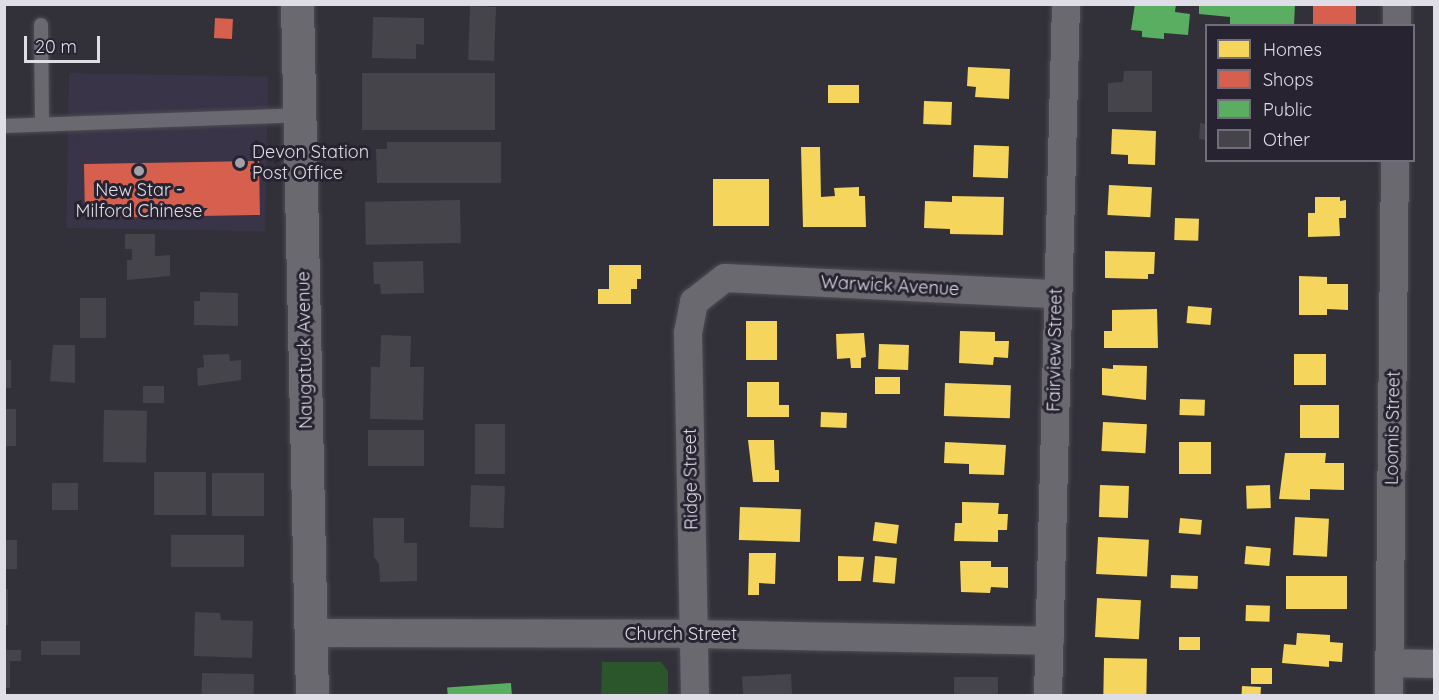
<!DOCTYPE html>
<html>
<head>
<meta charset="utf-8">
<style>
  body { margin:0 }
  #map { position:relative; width:1439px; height:700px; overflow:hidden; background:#323038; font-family:Quicksand,sans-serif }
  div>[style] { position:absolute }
  .built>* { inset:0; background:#393447; transform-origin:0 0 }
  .green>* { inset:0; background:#2b552b }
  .homes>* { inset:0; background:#f6d55c; transform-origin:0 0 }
  .shops>* { inset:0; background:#d6604d; transform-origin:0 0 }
  .public>* { inset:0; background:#5aae61; transform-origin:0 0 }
  .building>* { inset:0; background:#46444b; transform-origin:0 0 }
  .roads { filter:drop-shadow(0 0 2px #4e4c53) drop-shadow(0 0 2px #4e4c53) }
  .service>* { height:14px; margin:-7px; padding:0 7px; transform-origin:7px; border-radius:7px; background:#6a696f }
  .minor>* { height:28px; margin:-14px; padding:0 14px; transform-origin:14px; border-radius:14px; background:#6a696f }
  .secondary>* { height:33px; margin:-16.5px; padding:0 16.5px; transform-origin:16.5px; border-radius:16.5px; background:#6a696f }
  .dots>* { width:16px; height:16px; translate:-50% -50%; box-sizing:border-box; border:3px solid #272331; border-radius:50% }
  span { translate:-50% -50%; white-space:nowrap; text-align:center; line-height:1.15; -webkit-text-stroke:6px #272331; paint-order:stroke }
  .poi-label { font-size:18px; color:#dfdde6 }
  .left { translate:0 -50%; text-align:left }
  .street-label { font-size:18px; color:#dfdde6 }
  .frame { position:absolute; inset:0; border:6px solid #dfdde6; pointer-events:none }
  .legend { position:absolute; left:1205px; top:24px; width:210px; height:138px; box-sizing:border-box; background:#272331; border:2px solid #716d79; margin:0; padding:8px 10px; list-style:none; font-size:18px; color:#dfdde6 }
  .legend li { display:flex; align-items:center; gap:12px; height:30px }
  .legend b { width:30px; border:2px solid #716d79 }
  .scale { position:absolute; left:24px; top:36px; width:76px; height:27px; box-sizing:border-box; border:3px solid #dfdde6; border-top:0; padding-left:8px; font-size:18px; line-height:21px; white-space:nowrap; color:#dfdde6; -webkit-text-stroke:4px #272331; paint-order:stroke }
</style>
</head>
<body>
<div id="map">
  <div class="built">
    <i style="left:69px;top:73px;width:199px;height:155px;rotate:1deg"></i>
  </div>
  <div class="green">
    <i style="clip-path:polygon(602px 662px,661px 662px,668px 671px,668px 695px,601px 695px)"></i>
  </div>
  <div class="homes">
    <i style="clip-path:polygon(968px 67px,1010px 69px,1009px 99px,975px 97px,976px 87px,967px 86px)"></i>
    <i style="left:828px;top:85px;width:31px;height:18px"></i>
    <i style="left:924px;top:101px;width:28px;height:23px;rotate:2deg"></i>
    <i style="clip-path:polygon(1112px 129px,1156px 131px,1155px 165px,1128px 164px,1128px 155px,1111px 154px)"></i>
    <i style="left:974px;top:145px;width:35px;height:32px;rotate:2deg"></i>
    <i style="clip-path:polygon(801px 147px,820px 147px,821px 197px,835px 196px,834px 188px,859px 187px,859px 196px,865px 196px,866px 227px,803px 227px)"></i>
    <i style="left:713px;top:179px;width:56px;height:47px"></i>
    <i style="left:1109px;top:185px;width:43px;height:30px;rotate:3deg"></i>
    <i style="clip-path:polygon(952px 196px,1004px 197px,1003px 235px,950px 234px,950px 229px,924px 228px,925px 201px,952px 202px)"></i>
    <i style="clip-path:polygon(1315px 197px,1340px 197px,1340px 201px,1346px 200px,1346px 218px,1339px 218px,1340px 236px,1308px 237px,1308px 213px,1315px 213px)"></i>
    <i style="left:1175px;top:218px;width:24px;height:22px;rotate:2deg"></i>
    <i style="clip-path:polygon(1105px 251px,1155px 252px,1154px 274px,1148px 274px,1148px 279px,1105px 278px)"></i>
    <i style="clip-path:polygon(609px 265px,641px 265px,641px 279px,637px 279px,637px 289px,631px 289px,631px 304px,598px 304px,598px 289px,609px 289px)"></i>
    <i style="clip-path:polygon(1299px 276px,1327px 277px,1327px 284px,1348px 284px,1348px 310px,1327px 309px,1327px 315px,1299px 315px)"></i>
    <i style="left:1188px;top:306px;width:24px;height:17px;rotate:5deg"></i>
    <i style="clip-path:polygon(1157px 309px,1158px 348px,1104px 348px,1104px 331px,1112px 331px,1112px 310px)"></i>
    <i style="left:777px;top:321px;width:39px;height:31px;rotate:90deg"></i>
    <i style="clip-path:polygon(960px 331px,995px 332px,995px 341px,1009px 341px,1008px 358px,994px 357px,993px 365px,959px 363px)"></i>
    <i style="clip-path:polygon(864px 333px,866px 357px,861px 358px,861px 368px,851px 368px,850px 358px,837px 359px,836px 334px)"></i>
    <i style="left:879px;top:344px;width:30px;height:25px;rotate:2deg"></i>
    <i style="left:1294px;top:354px;width:32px;height:31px"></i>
    <i style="clip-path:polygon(1113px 365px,1147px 366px,1146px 400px,1102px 395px,1102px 368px,1113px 369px)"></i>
    <i style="left:875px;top:377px;width:25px;height:17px"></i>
    <i style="clip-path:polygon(747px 382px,779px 382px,779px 405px,789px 405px,789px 417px,747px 417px)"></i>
    <i style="left:945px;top:383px;width:66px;height:33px;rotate:2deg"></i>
    <i style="left:1180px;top:399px;width:25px;height:16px;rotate:2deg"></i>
    <i style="left:1300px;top:405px;width:39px;height:33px"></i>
    <i style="left:821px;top:412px;width:26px;height:15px;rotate:2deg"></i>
    <i style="left:1103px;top:422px;width:44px;height:29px;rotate:3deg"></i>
    <i style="clip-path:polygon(748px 440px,774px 440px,775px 470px,779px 470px,779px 482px,753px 482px)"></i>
    <i style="clip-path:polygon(945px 442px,1006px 445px,1004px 475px,969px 474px,969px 464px,944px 463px)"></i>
    <i style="left:1179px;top:442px;width:32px;height:32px"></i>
    <i style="clip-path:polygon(1285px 453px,1326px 453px,1325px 463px,1344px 463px,1344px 490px,1310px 489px,1310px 500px,1279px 499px)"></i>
    <i style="left:1100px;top:485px;width:29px;height:32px;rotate:2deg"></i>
    <i style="left:1270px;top:485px;width:23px;height:24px;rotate:88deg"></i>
    <i style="clip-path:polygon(962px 502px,999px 503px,998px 514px,1008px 514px,1007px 530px,998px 530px,998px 542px,954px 541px,955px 523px,962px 523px)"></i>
    <i style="left:740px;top:507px;width:61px;height:33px;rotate:2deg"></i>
    <i style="left:1295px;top:517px;width:34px;height:38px;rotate:3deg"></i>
    <i style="left:1180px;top:518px;width:22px;height:15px;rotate:5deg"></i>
    <i style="left:875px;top:522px;width:24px;height:19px;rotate:7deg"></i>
    <i style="left:1098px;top:537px;width:51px;height:37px;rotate:3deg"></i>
    <i style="left:1246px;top:546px;width:25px;height:18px;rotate:5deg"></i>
    <i style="clip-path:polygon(749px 553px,776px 553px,775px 584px,759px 583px,759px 595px,748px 595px)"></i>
    <i style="clip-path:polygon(838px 556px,864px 557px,861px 581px,838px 581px)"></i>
    <i style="left:875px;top:556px;width:22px;height:26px;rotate:5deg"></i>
    <i style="clip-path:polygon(960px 561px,991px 561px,991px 567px,1008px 567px,1008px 588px,991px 587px,990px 593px,961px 592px)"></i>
    <i style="left:1171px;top:575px;width:27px;height:13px;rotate:2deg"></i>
    <i style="left:1286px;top:576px;width:61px;height:33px"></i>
    <i style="left:1097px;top:598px;width:44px;height:39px;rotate:3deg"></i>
    <i style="left:1246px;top:605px;width:24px;height:16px;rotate:2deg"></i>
    <i style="clip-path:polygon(1297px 633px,1330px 635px,1330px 642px,1343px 643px,1342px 662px,1329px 661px,1329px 667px,1282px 663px,1284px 644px,1296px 645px)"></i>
    <i style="left:1179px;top:637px;width:21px;height:13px"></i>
    <i style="left:1104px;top:658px;width:43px;height:37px;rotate:1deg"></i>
    <i style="left:1251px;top:668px;width:21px;height:16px"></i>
    <i style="left:1242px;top:686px;width:19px;height:10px;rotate:3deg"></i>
  </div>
  <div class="shops">
    <i style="left:1313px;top:4px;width:43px;height:22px"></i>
    <i style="left:215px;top:18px;width:18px;height:20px;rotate:3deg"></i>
    <i style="left:259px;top:161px;width:54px;height:175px;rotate:89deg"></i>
  </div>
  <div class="public">
    <i style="clip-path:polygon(1135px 4px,1176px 4px,1175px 12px,1190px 14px,1188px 35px,1164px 33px,1164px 39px,1142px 37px,1142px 31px,1131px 30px)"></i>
    <i style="clip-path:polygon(1199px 4px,1295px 4px,1294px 26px,1230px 26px,1230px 17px,1199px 14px)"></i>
    <i style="left:511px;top:683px;width:13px;height:64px;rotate:86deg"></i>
  </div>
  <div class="building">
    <i style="left:470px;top:6px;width:26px;height:54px;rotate:2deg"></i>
    <i style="clip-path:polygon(373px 17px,424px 18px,424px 45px,416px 44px,416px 59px,372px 58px)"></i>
    <i style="clip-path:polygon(1124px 71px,1152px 71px,1152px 112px,1108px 112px,1108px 83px,1123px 82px)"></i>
    <i style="left:362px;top:73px;width:133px;height:57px"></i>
    <i style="clip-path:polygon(1200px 123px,1206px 124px,1206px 140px,1199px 139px)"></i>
    <i style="clip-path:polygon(387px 142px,501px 142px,501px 183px,377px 183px,376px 149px,387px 149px)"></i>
    <i style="left:460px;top:200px;width:43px;height:95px;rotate:89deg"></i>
    <i style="clip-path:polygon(125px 234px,155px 234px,155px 256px,170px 255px,170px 276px,127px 280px,127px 260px,132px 260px,132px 249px,125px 249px)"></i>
    <i style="clip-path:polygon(423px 261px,424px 293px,381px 294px,380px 284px,374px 284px,373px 262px)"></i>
    <i style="clip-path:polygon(200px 292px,238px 293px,238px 326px,194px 325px,194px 301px,200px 301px)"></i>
    <i style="left:80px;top:298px;width:26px;height:40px"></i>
    <i style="clip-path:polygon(381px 335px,411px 336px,410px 367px,424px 367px,423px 420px,370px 419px,371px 367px,380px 367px)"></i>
    <i style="clip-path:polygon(53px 345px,75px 345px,75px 383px,50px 381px)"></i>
    <i style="clip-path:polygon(229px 354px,230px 361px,241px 360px,241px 380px,198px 386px,197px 368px,204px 367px,203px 355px)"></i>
    <i style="left:4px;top:360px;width:7px;height:28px"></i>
    <i style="left:143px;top:386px;width:21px;height:17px"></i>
    <i style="left:4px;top:409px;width:12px;height:37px"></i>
    <i style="left:104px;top:410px;width:43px;height:52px;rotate:1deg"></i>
    <i style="left:475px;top:424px;width:30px;height:50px"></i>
    <i style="left:368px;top:430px;width:56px;height:36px"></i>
    <i style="left:154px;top:472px;width:52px;height:43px"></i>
    <i style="left:212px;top:473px;width:52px;height:43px"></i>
    <i style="left:52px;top:483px;width:26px;height:27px"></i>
    <i style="left:471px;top:485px;width:34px;height:42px;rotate:2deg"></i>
    <i style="clip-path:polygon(373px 518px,404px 518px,404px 543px,417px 543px,417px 581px,380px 582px,379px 564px,374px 557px)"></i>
    <i style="left:171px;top:535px;width:73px;height:32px"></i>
    <i style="left:4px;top:540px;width:13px;height:29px"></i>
    <i style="left:4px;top:589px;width:4px;height:36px"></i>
    <i style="clip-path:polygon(195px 612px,220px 613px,221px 620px,253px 621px,252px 658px,194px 656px)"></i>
    <i style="left:80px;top:641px;width:14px;height:39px;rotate:90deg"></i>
    <i style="clip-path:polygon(4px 650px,21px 650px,21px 661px,10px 661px,10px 688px,4px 688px)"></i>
    <i style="left:202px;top:673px;width:52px;height:23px;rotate:1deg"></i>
    <i style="left:791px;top:674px;width:22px;height:49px;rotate:87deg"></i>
    <i style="left:998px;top:677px;width:19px;height:44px;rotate:90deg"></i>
  </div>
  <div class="roads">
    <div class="service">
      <i style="left:41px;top:25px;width:98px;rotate:89.4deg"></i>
      <i style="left:4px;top:126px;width:295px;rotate:-2.1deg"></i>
    </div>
    <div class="minor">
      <i style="left:1397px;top:26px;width:22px;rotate:-90deg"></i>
      <i style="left:311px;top:633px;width:383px;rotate:0.1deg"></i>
      <i style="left:694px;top:634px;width:356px;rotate:1.1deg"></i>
      <i style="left:1390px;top:663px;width:44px;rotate:1.3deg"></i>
      <i style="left:695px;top:696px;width:363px;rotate:-91.1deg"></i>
      <i style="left:688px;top:333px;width:32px;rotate:-79deg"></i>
      <i style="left:694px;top:302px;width:39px;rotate:-38deg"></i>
      <i style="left:725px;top:278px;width:331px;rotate:2.8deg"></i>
      <i style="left:1048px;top:696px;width:692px;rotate:-88.51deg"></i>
      <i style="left:1389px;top:696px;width:536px;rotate:-89.36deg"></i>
    </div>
    <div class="secondary">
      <i style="left:297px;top:4px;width:692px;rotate:88.76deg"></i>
    </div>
  </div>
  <div class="dots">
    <i style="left:240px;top:163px;background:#a2a0a9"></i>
    <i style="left:139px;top:171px;background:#a2a0a9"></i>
  </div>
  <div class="poi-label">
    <span class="left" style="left:252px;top:163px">Devon Station<br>Post Office</span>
    <span style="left:139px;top:201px">New Star -<br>Milford Chinese</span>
  </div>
  <div class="street-label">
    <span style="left:890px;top:286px;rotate:3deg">Warwick Avenue</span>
    <span style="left:305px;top:350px;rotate:-91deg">Naugatuck Avenue</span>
    <span style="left:1055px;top:350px;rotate:-89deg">Fairview Street</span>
    <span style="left:1393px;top:428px;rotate:-89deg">Loomis Street</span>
    <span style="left:691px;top:479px;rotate:-91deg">Ridge Street</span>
    <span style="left:681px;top:634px">Church Street</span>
  </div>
  <div class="frame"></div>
  <ul class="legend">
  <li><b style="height:16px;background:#f6d55c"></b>Homes</li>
  <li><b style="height:16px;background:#d6604d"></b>Shops</li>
  <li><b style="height:16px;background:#5aae61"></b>Public</li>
  <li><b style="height:16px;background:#46444b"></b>Other</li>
  </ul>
  <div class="scale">20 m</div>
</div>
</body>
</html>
